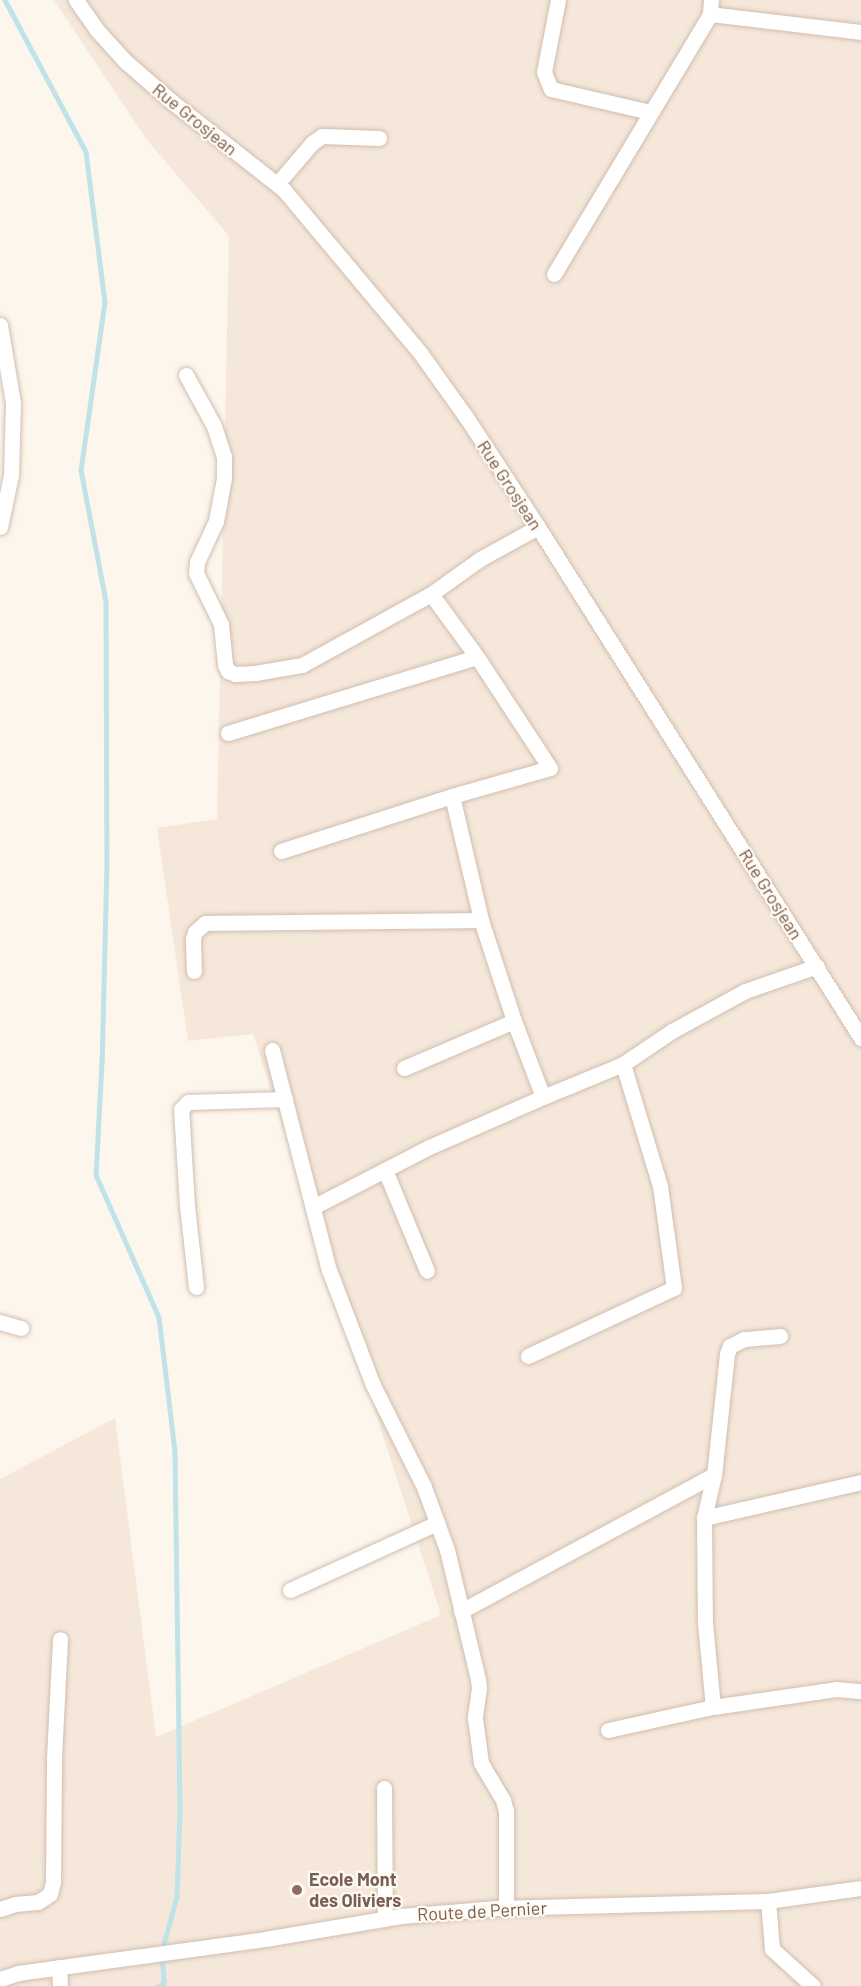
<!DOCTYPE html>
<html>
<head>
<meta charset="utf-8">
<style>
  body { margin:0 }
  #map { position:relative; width:861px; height:1986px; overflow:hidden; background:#fdf6ec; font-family:Barlow,sans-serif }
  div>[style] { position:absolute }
  .residential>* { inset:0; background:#f5e8da }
  .stream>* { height:4.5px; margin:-2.25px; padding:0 2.25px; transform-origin:2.25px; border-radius:2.25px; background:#bfe3e8 }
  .roads { filter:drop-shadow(0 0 2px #d1beb0) drop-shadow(0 0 2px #d1beb0) }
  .minor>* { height:15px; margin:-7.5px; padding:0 7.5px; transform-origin:7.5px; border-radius:7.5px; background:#fff }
  .dots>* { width:16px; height:16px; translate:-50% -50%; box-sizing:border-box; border:3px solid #fffaf3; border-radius:50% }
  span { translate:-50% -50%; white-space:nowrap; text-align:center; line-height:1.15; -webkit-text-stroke:4.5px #fffaf3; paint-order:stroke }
  .street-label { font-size:18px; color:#7a5c4d }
  .education-label { font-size:18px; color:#785e54; font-weight:700 }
  .left { translate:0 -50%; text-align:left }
</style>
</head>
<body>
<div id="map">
  <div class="residential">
    <i style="clip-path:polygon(54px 0,861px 0,861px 1986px,0 1986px,0 1479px,115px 1418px,156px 1737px,441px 1615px,253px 1034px,188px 1041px,157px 828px,217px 819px,229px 236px,147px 140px)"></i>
  </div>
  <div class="stream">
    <i style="left:5px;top:0;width:172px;rotate:61.9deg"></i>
    <i style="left:86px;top:152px;width:151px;rotate:82.8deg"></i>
    <i style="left:105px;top:302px;width:170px;rotate:98.1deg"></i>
    <i style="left:81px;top:470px;width:133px;rotate:79.2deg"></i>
    <i style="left:106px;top:601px;width:262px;rotate:89.8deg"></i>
    <i style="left:107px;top:863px;width:199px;rotate:91.4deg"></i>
    <i style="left:102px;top:1062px;width:113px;rotate:93deg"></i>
    <i style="left:96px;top:1175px;width:155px;rotate:66.1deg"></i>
    <i style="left:159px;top:1317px;width:136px;rotate:83.2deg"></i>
    <i style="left:175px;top:1452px;width:360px;rotate:89.2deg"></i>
    <i style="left:180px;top:1812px;width:85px;rotate:92deg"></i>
    <i style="left:177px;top:1897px;width:57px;rotate:105.3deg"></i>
    <i style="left:162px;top:1952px;width:31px;rotate:86deg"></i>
    <i style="left:164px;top:1983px;width:6px;rotate:149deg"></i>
  </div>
  <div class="roads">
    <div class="minor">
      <i style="left:76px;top:0;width:35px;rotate:55deg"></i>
      <i style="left:96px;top:29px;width:43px;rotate:47.8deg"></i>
      <i style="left:125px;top:61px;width:61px;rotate:41deg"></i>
      <i style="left:171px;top:101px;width:144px;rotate:38.2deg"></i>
      <i style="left:284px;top:190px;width:214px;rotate:50.1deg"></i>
      <i style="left:421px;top:354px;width:81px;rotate:54.5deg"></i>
      <i style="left:468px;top:420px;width:128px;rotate:56.8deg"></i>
      <i style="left:538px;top:527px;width:605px;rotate:57.7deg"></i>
      <i style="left:558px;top:0;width:73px;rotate:101deg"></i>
      <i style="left:544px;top:72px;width:18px;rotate:68deg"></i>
      <i style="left:551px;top:89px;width:102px;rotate:13.1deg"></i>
      <i style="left:710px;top:14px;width:152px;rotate:6.8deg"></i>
      <i style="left:277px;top:184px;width:54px;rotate:-49.5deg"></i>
      <i style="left:312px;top:143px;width:12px;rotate:-35deg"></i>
      <i style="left:322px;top:136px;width:57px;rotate:2deg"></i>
      <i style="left:554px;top:274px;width:303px;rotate:-59deg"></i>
      <i style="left:710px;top:14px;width:14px;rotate:-86deg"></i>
      <i style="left:0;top:325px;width:79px;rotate:80.5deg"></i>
      <i style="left:13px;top:403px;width:72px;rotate:91.6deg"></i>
      <i style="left:11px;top:475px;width:53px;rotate:101.9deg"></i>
      <i style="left:186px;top:375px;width:58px;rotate:61.2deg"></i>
      <i style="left:214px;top:426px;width:33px;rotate:72deg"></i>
      <i style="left:224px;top:457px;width:21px;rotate:90deg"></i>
      <i style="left:224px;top:478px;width:44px;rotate:100.5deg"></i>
      <i style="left:216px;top:521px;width:45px;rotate:114.9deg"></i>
      <i style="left:197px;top:562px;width:11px;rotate:95deg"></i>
      <i style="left:196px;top:573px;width:57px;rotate:63.9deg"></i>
      <i style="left:221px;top:624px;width:41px;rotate:84.4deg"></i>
      <i style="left:225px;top:665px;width:7px;rotate:63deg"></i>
      <i style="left:228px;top:671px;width:8px;rotate:23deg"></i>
      <i style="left:235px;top:674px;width:20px;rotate:-3deg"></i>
      <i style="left:255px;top:673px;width:48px;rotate:-9.7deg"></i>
      <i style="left:302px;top:665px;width:147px;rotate:-28.8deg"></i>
      <i style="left:228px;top:733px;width:260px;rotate:-17deg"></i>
      <i style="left:452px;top:796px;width:127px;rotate:76.8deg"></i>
      <i style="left:481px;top:920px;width:106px;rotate:71.9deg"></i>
      <i style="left:514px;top:1021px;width:81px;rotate:69.1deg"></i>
      <i style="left:543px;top:1097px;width:87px;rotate:-22.4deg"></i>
      <i style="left:281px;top:851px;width:180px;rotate:-17.8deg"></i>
      <i style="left:452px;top:796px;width:102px;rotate:-15.9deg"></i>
      <i style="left:550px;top:768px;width:133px;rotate:-123.3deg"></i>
      <i style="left:477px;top:657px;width:78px;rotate:-126.1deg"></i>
      <i style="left:431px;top:594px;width:60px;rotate:-35.5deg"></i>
      <i style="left:480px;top:559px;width:66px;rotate:-28.9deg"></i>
      <i style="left:194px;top:971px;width:32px;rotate:-92deg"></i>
      <i style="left:193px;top:939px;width:7px;rotate:-74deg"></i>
      <i style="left:195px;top:932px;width:13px;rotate:-42deg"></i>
      <i style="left:205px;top:923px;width:276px;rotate:-0.6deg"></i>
      <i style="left:272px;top:1050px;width:227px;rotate:75.5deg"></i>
      <i style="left:329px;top:1270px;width:123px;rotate:69.1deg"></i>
      <i style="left:373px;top:1385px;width:114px;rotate:63.4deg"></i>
      <i style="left:424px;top:1487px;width:67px;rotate:69.9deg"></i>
      <i style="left:447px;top:1550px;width:133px;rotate:76.5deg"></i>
      <i style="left:478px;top:1679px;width:9px;rotate:84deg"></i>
      <i style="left:479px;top:1688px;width:30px;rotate:98deg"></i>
      <i style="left:475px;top:1718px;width:45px;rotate:82.4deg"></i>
      <i style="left:481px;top:1763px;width:43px;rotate:59.3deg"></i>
      <i style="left:503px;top:1800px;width:11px;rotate:75deg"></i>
      <i style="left:506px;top:1811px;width:97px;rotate:90deg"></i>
      <i style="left:404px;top:1068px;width:120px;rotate:-23.1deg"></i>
      <i style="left:385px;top:1170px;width:109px;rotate:67.4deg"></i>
      <i style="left:313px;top:1207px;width:131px;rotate:-27.3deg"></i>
      <i style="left:429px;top:1147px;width:124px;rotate:-23.7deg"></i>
      <i style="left:196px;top:1287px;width:81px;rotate:-96.3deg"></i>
      <i style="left:187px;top:1206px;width:97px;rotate:-93.5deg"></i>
      <i style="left:181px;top:1109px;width:10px;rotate:-45deg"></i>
      <i style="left:188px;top:1102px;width:97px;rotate:-1.8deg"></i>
      <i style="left:0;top:1322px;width:22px;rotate:16deg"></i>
      <i style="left:780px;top:1336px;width:36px;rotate:175deg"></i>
      <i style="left:744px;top:1339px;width:16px;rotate:153deg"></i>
      <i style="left:730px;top:1346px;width:9px;rotate:111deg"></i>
      <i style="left:727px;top:1354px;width:122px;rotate:96.1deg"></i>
      <i style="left:714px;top:1475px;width:44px;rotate:103.1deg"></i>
      <i style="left:704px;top:1518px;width:105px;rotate:89.5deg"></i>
      <i style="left:705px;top:1623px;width:84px;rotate:84.6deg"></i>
      <i style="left:713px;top:1707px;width:124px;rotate:-8.3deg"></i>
      <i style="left:836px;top:1689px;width:25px;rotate:5deg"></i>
      <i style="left:528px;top:1356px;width:161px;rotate:-25deg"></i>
      <i style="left:674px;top:1288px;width:103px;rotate:-97.8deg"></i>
      <i style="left:660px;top:1186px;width:127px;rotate:-106.9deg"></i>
      <i style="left:623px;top:1064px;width:59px;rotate:-34deg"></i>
      <i style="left:672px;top:1031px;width:83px;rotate:-28.7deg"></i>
      <i style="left:745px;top:991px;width:76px;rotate:-19.1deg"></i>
      <i style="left:704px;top:1518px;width:161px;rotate:-12.9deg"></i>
      <i style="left:290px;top:1590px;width:162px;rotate:-24.5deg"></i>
      <i style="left:461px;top:1611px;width:287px;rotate:-28.3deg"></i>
      <i style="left:608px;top:1730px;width:107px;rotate:-12.4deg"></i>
      <i style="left:384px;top:1788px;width:131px;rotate:89.6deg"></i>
      <i style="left:768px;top:1901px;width:48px;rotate:85.2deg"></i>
      <i style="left:772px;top:1949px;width:55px;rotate:42.1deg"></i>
      <i style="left:0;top:1909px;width:16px;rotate:-18deg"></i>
      <i style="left:15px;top:1904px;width:23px;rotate:-5deg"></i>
      <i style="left:38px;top:1902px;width:14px;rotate:-34deg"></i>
      <i style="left:50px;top:1894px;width:12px;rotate:-76deg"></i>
      <i style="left:53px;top:1882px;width:124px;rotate:-89.5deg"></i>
      <i style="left:54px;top:1758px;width:119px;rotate:-87.1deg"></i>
      <i style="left:59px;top:1967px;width:19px;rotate:87deg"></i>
      <i style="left:0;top:1979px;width:19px;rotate:-18deg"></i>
      <i style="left:18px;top:1973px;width:249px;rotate:-7.8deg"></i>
      <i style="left:265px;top:1939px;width:138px;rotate:-9.6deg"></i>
      <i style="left:401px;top:1916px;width:96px;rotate:-4.8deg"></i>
      <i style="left:497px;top:1908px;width:271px;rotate:-1.5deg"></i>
      <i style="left:768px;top:1901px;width:94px;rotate:-8deg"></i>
    </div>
  </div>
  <div class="dots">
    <i style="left:297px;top:1890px;background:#8d6e63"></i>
  </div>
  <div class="street-label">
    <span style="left:195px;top:119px;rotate:39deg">Rue Grosjean</span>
    <span style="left:510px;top:485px;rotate:57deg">Rue Grosjean</span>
    <span style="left:771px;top:894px;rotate:58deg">Rue Grosjean</span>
    <span style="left:482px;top:1911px;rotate:-3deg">Route de Pernier</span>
  </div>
  <div class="education-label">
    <span class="left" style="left:309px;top:1890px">Ecole Mont<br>des Oliviers</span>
  </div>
</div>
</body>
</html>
